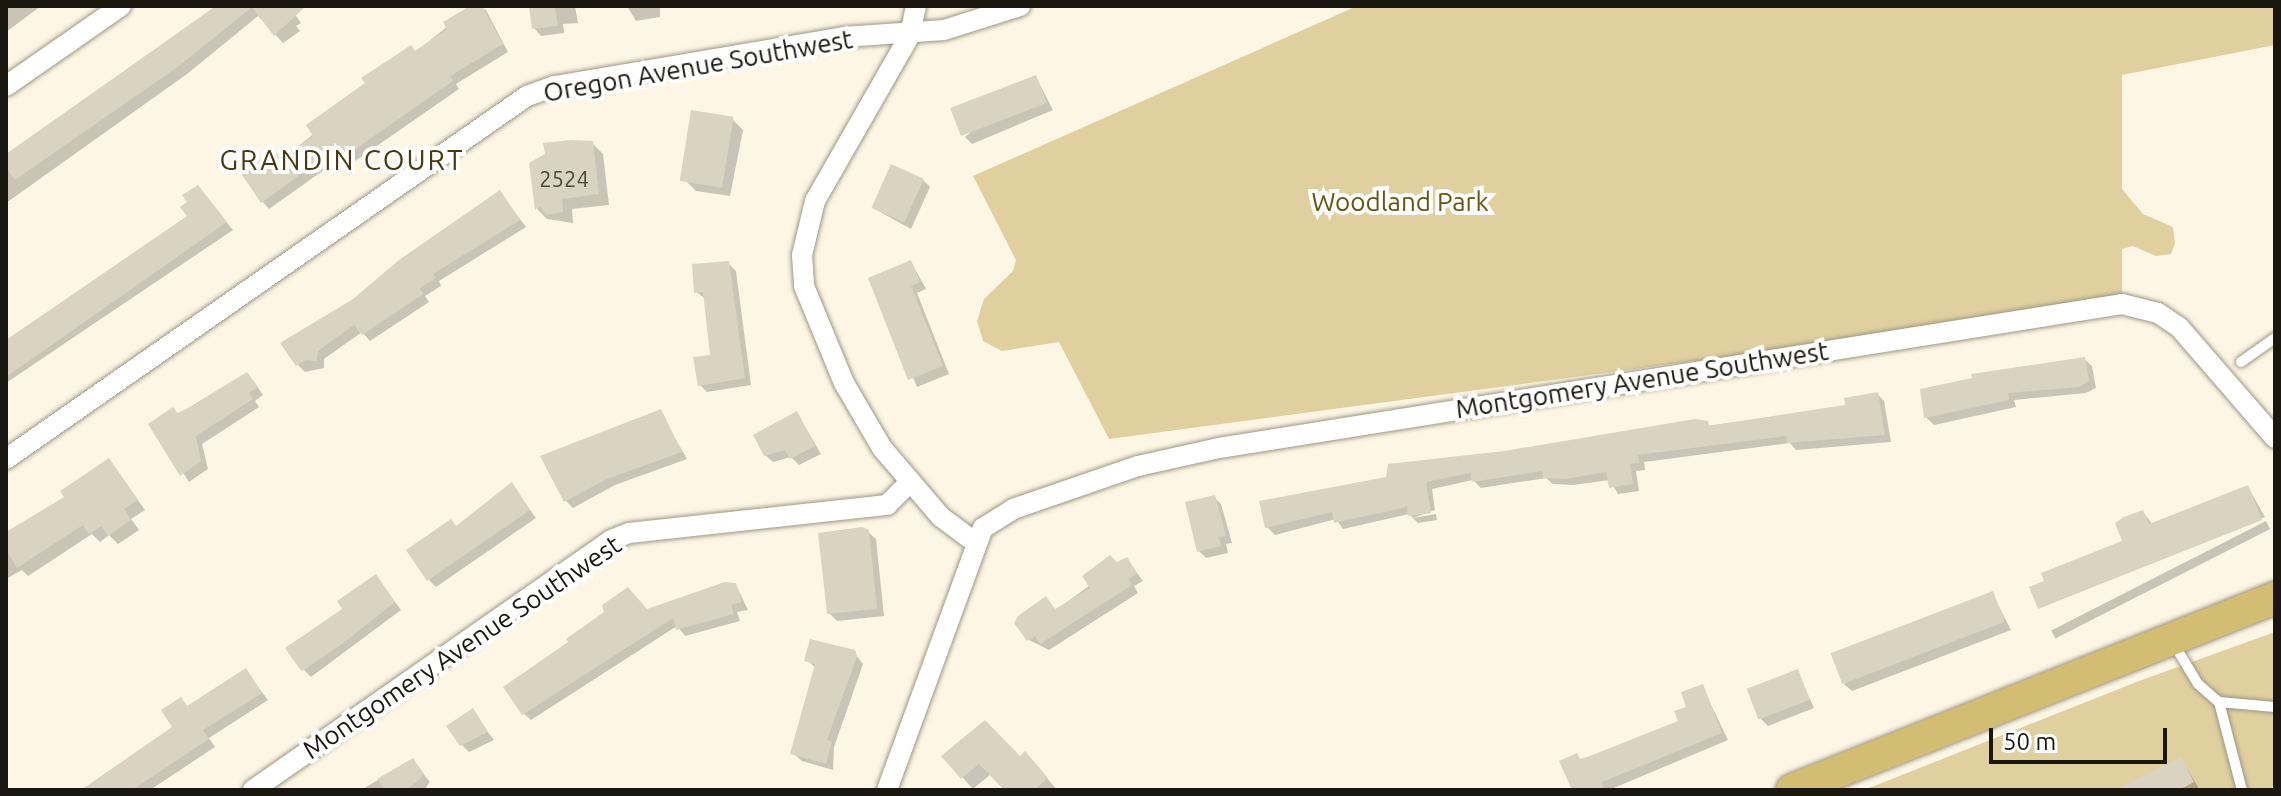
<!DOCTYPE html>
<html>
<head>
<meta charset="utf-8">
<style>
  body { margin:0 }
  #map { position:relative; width:2281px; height:796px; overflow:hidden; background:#fdf6e4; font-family:Ubuntu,sans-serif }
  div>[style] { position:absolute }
  .green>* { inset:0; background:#e1d09f }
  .shadow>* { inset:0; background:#0003; transform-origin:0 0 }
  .building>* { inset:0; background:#dad3c1; transform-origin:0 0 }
  .roads { filter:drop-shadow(0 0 2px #9d9786) drop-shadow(0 0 2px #9d9786) }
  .lane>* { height:10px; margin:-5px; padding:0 5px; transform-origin:5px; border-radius:5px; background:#fff }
  .street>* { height:20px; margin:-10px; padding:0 10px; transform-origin:10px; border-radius:10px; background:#fff }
  .primary>* { height:32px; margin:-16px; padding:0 16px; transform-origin:16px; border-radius:16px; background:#d2bd73 }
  span { translate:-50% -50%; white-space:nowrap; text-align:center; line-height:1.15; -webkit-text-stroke:8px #fff; paint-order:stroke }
  .number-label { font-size:22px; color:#49463c }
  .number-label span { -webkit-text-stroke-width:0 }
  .street-label { font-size:26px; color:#191710 }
  .park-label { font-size:26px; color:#695410 }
  .neighbourhood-label { font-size:28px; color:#473a11; letter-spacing:2px }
  .frame { position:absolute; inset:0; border:8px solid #191710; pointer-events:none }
  .scale { position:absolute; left:1989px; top:728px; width:178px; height:36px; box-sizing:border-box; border:4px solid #191710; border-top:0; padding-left:10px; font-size:24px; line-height:28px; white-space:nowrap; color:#191710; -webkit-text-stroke:6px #fff; paint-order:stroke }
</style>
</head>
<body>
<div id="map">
  <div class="green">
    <i style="clip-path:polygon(1357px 6px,2275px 6px,2275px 45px,2122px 75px,2122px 189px,2143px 214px,2173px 227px,2175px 243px,2171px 254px,2156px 256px,2133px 246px,2122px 249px,2122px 304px,1109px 439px,1059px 342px,1002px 351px,983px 341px,977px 321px,984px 299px,1013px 271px,1016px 260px,973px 176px)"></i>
    <i style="clip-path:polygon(2275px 632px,2275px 790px,1864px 790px,2139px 681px)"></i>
  </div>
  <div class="shadow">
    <i style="clip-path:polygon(6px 6px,41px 6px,6px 32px)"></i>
    <i style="clip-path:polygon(216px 6px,289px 6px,301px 23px,296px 26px,300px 31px,283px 43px,258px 16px,187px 74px,6px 203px,6px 156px)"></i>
    <i style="clip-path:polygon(473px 6px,486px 10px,508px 52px,456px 84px,459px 89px,345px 168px,338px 160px,269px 209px,262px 201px,281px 160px)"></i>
    <i style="clip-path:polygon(531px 6px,575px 6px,578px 23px,563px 24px,564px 33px,541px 36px,534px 28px)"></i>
    <i style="clip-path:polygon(627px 6px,671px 6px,660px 8px,660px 17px,636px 21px)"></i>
    <i style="clip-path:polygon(1036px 77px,1053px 110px,972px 144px,965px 137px)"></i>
    <i style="clip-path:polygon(732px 119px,743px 130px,730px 196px,696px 191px,685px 180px)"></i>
    <i style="clip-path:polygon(592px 143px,603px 154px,609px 205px,572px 209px,573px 223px,547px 219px,537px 209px)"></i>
    <i style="clip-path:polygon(923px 180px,930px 187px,911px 229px,873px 208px)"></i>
    <i style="clip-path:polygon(198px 188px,233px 230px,6px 383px,6px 342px,189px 216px)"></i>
    <i style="clip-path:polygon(500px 193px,526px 227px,439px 281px,441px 286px,425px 296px,429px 302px,370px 341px,362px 332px,324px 359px,324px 368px,305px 372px,298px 365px)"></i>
    <i style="clip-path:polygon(911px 262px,926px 289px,917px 293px,949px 374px,917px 387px,870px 279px)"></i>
    <i style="clip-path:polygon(728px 263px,736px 271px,751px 385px,707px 392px,700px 385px,712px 357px,706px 299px,696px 292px)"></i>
    <i style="clip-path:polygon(2084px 359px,2092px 366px,2096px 388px,2086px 393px,2014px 400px,2016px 407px,1934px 425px,1926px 417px)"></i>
    <i style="clip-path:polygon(254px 382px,263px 395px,255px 401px,259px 407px,202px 444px,208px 469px,189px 482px,151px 424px)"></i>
    <i style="clip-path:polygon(1877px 394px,1884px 401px,1891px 442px,1796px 450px,1790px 443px,1644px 462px,1645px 470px,1636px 471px,1639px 491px,1618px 494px,1610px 480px,1573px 485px,1553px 484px,1546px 478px,1481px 488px,1473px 480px,1432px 489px,1435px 510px,1413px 518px,1436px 514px,1437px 520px,1418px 523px,1409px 514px,1343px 529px,1336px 519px,1275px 535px,1267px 527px,1505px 453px,1848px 407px)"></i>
    <i style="clip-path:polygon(660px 412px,687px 459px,615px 485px,573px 508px,566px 501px)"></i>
    <i style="clip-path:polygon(797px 413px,821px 454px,799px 465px,791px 457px,773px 462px,765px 455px)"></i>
    <i style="clip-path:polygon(109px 460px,145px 510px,131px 519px,139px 530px,118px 544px,109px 535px,100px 542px,92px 534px,28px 576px,22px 570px,6px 579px,6px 536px,67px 497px)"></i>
    <i style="clip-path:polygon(512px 485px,536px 518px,436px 587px,429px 580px)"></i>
    <i style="clip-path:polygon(2248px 487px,2265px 517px,2040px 608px,2032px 588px,2047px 582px,2043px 574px,2125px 542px,2118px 524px,2143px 512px,2153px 525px)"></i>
    <i style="clip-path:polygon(1214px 497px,1221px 504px,1232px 543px,1226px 544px,1228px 553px,1206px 558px,1199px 551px)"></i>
    <i style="left:2266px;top:521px;width:9px;height:241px;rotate:63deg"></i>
    <i style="clip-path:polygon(868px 532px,876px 539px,884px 616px,837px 621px,829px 613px)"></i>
    <i style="clip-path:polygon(1126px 559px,1143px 581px,1134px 586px,1138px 593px,1049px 650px,1029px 640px,1017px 623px,1046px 599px,1056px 610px)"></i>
    <i style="clip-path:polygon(376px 576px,401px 610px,311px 677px,304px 670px)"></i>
    <i style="clip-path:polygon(736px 585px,748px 610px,737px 612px,740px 621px,685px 636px,677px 626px,531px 720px,523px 713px,647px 611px)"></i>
    <i style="clip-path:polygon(1992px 593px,2011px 630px,1852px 691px,1844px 684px)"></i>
    <i style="clip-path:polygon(854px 652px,863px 664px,834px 747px,833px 770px,802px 761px,794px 754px,816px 668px,807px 660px)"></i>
    <i style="clip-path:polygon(246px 671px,268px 700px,209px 738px,215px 747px,150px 790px,95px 790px,175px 727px,181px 699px,189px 708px)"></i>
    <i style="clip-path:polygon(1797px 671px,1814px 708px,1768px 726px,1761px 719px)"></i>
    <i style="clip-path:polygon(1702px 686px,1728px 740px,1609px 790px,1576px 790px,1576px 755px,1582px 761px,1680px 722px)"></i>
    <i style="clip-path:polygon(472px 711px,494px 740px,469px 752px,462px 745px)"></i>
    <i style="clip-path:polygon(944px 757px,1020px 759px,1036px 765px,1057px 790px,1007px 790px,991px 774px,973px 789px)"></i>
    <i style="clip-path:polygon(2181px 759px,2200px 790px,2124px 790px)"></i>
    <i style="clip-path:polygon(412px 760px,430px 782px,424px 790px,361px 790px)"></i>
  </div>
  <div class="building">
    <i style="clip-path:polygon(216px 6px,306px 6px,274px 36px,252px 7px,179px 66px,15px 180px,6px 168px,6px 154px)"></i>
    <i style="clip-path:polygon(470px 6px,482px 6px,503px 44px,450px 76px,453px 81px,337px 162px,330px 153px,261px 203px,240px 172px,274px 149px,280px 158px,313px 136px,306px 125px,365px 83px,361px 78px,411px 45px,415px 51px,447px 29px,443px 22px)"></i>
    <i style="clip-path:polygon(529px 6px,555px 6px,558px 26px,532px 29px)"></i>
    <i style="left:1036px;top:75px;width:30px;height:92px;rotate:69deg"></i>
    <i style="left:691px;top:110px;width:43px;height:72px;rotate:9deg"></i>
    <i style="clip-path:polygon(572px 140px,593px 141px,599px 194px,562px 199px,563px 212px,546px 215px,540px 206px,535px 210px,529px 163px,545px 154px,543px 143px)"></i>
    <i style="left:891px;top:164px;width:36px;height:48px;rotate:24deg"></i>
    <i style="clip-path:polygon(198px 185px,227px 222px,6px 377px,6px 340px,187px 216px,180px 207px,187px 202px,182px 195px)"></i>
    <i style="clip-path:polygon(500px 190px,520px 220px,433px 274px,436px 278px,420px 288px,423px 294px,362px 335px,354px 325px,318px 351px,317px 361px,306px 360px,296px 366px,280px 343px,353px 299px,399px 260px)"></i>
    <i style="clip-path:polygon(911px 260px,920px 282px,911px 286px,943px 366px,908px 380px,868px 278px)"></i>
    <i style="clip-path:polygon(729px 261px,745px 378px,698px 386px,693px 357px,710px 355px,703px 292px,694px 293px,692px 264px)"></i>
    <i style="clip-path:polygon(2085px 357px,2089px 381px,2079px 387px,2008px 393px,2009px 400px,1924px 418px,1920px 389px,1972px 378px,1971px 374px)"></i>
    <i style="clip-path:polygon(247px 372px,258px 387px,249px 393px,253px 399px,196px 436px,201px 461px,180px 476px,148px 424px,173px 407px,178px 414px)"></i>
    <i style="clip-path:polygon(1878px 392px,1885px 435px,1787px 443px,1786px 436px,1638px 455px,1639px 463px,1630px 464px,1633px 484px,1609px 488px,1606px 472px,1565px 479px,1543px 478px,1542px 471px,1472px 482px,1470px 473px,1426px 482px,1431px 513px,1408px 516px,1407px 507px,1334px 523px,1332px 512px,1265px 528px,1259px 501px,1386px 477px,1388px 464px,1504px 451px,1695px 419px,1708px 421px,1709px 426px,1845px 405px,1844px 398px)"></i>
    <i style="clip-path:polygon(661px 409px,682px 452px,607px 479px,564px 502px,540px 456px)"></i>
    <i style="clip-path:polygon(797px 411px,815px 446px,790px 459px,785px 450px,764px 456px,753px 435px)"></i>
    <i style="clip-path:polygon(109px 458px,138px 500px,124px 509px,131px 520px,108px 536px,101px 526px,89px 534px,83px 525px,17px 568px,6px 550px,6px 532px,64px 497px,60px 491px)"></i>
    <i style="clip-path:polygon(512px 482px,530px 510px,427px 581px,406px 550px,451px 519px,456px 526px)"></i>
    <i style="clip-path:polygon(2248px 485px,2262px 520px,2038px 609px,2029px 587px,2044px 581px,2041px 573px,2122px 541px,2115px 523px,2124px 517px,2143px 510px,2149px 524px)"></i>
    <i style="clip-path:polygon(1215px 495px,1226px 536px,1219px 537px,1221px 546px,1197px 552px,1185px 502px)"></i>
    <i style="clip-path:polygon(862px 527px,869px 530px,877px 609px,827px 614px,818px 533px)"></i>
    <i style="clip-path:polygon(1110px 555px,1117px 562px,1127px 557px,1137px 573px,1129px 579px,1132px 585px,1040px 644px,1035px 636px,1027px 641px,1014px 623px,1018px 616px,1046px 596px,1055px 609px,1090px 588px,1082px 576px)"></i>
    <i style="clip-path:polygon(376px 574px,395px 602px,342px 644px,302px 671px,299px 668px,285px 648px,342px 609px,337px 601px)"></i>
    <i style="clip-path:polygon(725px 582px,736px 583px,742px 602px,731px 605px,734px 614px,676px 630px,673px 618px,522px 715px,503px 687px,568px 642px,566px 639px,604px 612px,602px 605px,628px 587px,647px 609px)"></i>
    <i style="left:1993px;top:591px;width:33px;height:174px;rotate:69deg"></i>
    <i style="clip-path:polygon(810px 639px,855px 650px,857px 656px,827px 740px,832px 742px,826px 764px,790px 754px,815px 664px,804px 661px)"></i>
    <i style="clip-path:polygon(246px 668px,262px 693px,203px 730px,209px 739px,132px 790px,81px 790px,172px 727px,161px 710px,181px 697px,187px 706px)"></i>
    <i style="left:1798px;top:669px;width:33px;height:55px;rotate:69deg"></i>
    <i style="clip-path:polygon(1703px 684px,1722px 733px,1602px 782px,1603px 790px,1572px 790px,1559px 761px,1577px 753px,1580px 759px,1590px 756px,1678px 721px,1674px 711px,1686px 707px,1681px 692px)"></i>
    <i style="clip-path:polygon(473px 708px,488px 732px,460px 746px,446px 726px)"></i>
    <i style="clip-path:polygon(985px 720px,1020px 756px,1025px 751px,1048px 778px,1034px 790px,1004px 790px,979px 764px,961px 779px,941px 756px)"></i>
    <i style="clip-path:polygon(2181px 757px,2194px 782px,2179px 790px,2115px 790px)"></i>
    <i style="clip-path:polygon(413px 758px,424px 774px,419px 780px,405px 790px,385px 790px,377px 779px)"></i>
  </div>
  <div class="roads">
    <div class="lane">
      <i style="left:2241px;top:362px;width:42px;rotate:-35.2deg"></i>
      <i style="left:2172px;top:641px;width:50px;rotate:58.8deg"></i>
      <i style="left:2198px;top:684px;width:28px;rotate:41deg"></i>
      <i style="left:2219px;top:702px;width:91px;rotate:75.4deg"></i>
      <i style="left:2219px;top:702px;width:56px;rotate:5.1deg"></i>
    </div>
    <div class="street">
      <i style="left:916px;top:6px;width:30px;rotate:102deg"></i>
      <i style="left:910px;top:35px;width:191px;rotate:119.8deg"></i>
      <i style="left:815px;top:201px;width:56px;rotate:103.5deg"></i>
      <i style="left:802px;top:255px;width:31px;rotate:86deg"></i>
      <i style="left:804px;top:286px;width:105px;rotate:67.6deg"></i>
      <i style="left:844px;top:383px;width:75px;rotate:59.7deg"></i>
      <i style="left:882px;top:448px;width:91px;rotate:49.5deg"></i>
      <i style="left:941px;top:517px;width:44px;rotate:36.6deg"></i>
      <i style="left:6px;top:86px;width:140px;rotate:-34.8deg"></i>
      <i style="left:6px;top:459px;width:635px;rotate:-34.87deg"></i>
      <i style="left:527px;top:96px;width:30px;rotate:-20deg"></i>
      <i style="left:555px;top:86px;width:293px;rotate:-9.6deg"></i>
      <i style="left:844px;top:37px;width:100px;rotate:-4deg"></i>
      <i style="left:944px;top:30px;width:80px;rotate:-17.5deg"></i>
      <i style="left:253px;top:790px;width:437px;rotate:-34.9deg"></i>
      <i style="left:611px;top:540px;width:19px;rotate:-21deg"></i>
      <i style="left:629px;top:533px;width:260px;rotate:-6.2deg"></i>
      <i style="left:887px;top:505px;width:30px;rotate:-45deg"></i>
      <i style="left:887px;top:790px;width:279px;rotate:-69.9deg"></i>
      <i style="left:983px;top:528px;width:36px;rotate:-32deg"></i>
      <i style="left:1013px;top:509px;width:132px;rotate:-19deg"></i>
      <i style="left:1138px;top:466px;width:83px;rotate:-12.5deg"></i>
      <i style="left:1219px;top:448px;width:914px;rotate:-9.06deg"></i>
      <i style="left:2122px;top:304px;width:37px;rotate:14deg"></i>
      <i style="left:2158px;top:313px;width:25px;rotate:34deg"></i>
      <i style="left:2179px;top:327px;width:147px;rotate:49.1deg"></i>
    </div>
    <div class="primary">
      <i style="left:1792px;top:790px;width:520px;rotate:-21.68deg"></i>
    </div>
  </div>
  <div class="number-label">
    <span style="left:564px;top:179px">2524</span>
  </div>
  <div class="street-label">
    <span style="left:698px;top:66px;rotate:-10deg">Oregon Avenue Southwest</span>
    <span style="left:1642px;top:380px;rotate:-9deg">Montgomery Avenue Southwest</span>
    <span style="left:462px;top:647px;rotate:-34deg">Montgomery Avenue Southwest</span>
  </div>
  <div class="park-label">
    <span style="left:1400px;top:202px">Woodland Park</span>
  </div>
  <div class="neighbourhood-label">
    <span style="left:342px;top:160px">GRANDIN COURT</span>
  </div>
  <div class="frame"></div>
  <div class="scale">50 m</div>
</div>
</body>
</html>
